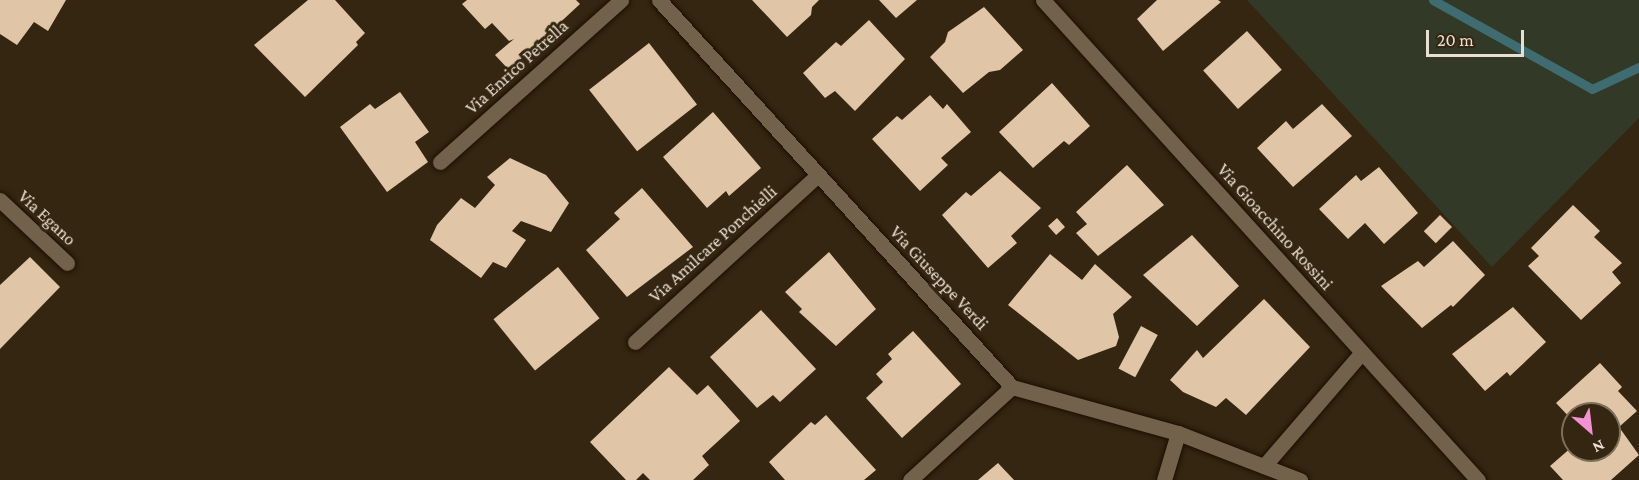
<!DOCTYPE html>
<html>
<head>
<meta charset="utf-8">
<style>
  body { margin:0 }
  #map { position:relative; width:1639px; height:480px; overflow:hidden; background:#342610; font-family:"Crimson Pro",serif }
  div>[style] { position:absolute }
  .green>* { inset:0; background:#333927 }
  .stream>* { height:9px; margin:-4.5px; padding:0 4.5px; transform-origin:4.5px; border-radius:4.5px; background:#3e6c70 }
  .building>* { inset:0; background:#e0c5a6; transform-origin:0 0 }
  .roads { filter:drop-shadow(0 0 2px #1c0f00) drop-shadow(0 0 2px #1c0f00) }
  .street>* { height:15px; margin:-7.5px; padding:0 7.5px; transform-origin:7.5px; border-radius:7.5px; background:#73624b }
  span { translate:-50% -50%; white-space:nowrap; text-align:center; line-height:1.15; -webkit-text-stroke:6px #342610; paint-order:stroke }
  .street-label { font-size:18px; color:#e8ded1 }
  .north { position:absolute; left:1561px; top:402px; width:60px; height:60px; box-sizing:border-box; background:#342610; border:2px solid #7c705d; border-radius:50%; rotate:152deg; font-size:16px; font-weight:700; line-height:24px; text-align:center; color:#e8ded1 }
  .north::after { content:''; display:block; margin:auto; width:21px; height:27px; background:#f491d3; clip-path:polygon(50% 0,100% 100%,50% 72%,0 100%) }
  .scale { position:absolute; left:1426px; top:30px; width:98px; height:27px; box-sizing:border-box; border:3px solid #e8ded1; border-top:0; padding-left:8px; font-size:18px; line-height:21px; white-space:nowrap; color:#e8ded1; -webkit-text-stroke:4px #342610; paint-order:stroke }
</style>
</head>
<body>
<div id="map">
  <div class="green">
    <i style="clip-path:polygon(1247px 0,1639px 0,1639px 118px,1492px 267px)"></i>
  </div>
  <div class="stream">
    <i style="left:1433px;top:0;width:182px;rotate:29.2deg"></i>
    <i style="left:1592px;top:89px;width:52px;rotate:-25.1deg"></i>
  </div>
  <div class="building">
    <i style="clip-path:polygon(0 0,66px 0,48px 31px,34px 22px,17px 45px,0 34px)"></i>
    <i style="clip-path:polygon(308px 0,335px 0,365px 33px,356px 42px,358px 45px,305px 97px,254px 45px)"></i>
    <i style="clip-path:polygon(467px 0,576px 0,580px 4px,509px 70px,495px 55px,514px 39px,509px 41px,492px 23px,485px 29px,462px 4px)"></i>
    <i style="clip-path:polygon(752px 0,819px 0,812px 7px,811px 15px,787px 37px)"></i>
    <i style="clip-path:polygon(879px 0,917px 0,896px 18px)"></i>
    <i style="clip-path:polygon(1157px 0,1218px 0,1221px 2px,1163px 51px,1137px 19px)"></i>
    <i style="clip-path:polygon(984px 7px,1023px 50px,1000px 70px,989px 72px,963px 93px,930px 57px,945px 42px,948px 32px)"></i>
    <i style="clip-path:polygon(869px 20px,905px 59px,855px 111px,835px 91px,825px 98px,803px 73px,836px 42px,841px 46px)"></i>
    <i style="left:1247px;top:31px;width:52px;height:59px;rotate:48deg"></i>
    <i style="left:649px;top:43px;width:78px;height:76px;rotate:52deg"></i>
    <i style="clip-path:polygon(1052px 83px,1090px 126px,1069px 145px,1064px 141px,1033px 168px,999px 132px)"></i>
    <i style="clip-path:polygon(400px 92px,429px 132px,415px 142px,428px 162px,387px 192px,340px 127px,370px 104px,375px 109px)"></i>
    <i style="clip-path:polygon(930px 95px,943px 109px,947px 104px,971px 132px,941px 158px,948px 165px,920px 191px,872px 139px,897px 116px,902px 120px)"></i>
    <i style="clip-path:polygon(1322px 104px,1352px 136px,1293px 187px,1257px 148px,1286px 121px,1293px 129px)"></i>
    <i style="clip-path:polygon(713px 112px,761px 168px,729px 196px,726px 191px,707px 208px,663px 157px)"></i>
    <i style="clip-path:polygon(510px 158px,546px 175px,569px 203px,551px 232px,521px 221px,512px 231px,526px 240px,506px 268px,493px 262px,481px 278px,430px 240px,437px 225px,461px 198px,475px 208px,495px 185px,487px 177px)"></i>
    <i style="clip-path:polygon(1127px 165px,1164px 205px,1098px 256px,1076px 233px,1087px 224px,1076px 212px)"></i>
    <i style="clip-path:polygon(1379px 167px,1418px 213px,1384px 244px,1365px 223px,1348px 239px,1319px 209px,1356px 175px,1361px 181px)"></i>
    <i style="clip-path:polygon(1000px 171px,1041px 208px,1011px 236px,1017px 243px,988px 268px,942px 215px,966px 192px,971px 196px)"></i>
    <i style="clip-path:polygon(642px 188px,693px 247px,627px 297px,586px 250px,620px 219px,614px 213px)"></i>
    <i style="clip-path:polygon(1573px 205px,1600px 231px,1594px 237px,1622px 263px,1612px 272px,1621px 283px,1581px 320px,1528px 266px,1539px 256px,1531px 248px)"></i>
    <i style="left:1440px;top:215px;width:17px;height:23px;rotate:45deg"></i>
    <i style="left:1057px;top:218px;width:12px;height:12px;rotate:48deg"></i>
    <i style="clip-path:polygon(1192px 235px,1239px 286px,1197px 326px,1143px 275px)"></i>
    <i style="clip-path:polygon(1453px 241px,1485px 275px,1453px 307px,1451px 305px,1422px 328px,1381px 286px,1418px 261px,1424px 267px)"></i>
    <i style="clip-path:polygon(829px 252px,876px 309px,836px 346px,799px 312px,802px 309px,785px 292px)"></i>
    <i style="clip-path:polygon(1050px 254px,1082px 280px,1095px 264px,1132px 297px,1113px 314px,1119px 337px,1116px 346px,1078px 360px,1008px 305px)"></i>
    <i style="clip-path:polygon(30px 257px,60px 287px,0 349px,0 285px)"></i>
    <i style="left:558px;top:267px;width:66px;height:83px;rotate:51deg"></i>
    <i style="clip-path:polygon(1264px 299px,1310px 347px,1246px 415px,1226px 398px,1216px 407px,1183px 392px,1170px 380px,1197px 350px,1203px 358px)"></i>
    <i style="clip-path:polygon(1513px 307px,1546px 342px,1510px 376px,1507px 372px,1485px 391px,1452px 354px)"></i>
    <i style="clip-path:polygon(761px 310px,816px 369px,780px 402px,773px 395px,757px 408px,710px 357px)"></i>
    <i style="left:1141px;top:326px;width:19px;height:48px;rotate:28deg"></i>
    <i style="clip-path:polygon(913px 331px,961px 384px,902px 438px,866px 398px,883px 382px,876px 374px,892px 359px,888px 354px)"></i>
    <i style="clip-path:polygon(1600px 363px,1622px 387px,1618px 391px,1637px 411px,1619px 427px,1639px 455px,1611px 480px,1563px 480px,1550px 466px,1573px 446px,1573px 450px,1609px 450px,1609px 414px,1573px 414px,1573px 421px,1556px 403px)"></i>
    <i style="clip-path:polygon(669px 367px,697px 395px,708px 385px,740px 421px,702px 456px,709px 465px,693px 480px,650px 480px,643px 473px,636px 480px,626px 480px,590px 442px)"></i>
    <i style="clip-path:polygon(826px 415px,876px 470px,864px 480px,785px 480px,769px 462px,811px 422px,815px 425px)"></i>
    <i style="clip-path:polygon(998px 463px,1014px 480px,978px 480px)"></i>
  </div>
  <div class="roads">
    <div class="street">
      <i style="left:659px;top:0;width:524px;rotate:47.63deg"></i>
      <i style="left:1012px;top:387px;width:172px;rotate:15.5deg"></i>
      <i style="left:1178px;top:433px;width:131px;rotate:21.1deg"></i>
      <i style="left:1043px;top:0;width:648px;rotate:47.82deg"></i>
      <i style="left:440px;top:162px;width:243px;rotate:-41.8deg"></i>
      <i style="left:0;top:200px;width:92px;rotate:43.2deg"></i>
      <i style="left:635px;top:342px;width:246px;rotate:-42.4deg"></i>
      <i style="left:1264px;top:466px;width:150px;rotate:-49.3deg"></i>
      <i style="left:910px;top:480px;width:138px;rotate:-42.4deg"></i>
      <i style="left:1164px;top:480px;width:49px;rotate:-73.4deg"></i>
    </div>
  </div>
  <div class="street-label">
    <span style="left:517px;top:67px;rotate:-42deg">Via Enrico Petrella</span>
    <span style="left:47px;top:218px;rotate:43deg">Via Egano</span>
    <span style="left:1275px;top:227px;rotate:48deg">Via Gioacchino Rossini</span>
    <span style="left:713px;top:244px;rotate:-42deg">Via Amilcare Ponchielli</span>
    <span style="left:939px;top:278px;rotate:47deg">Via Giuseppe Verdi</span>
  </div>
  <div class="north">N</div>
  <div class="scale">20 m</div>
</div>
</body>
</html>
